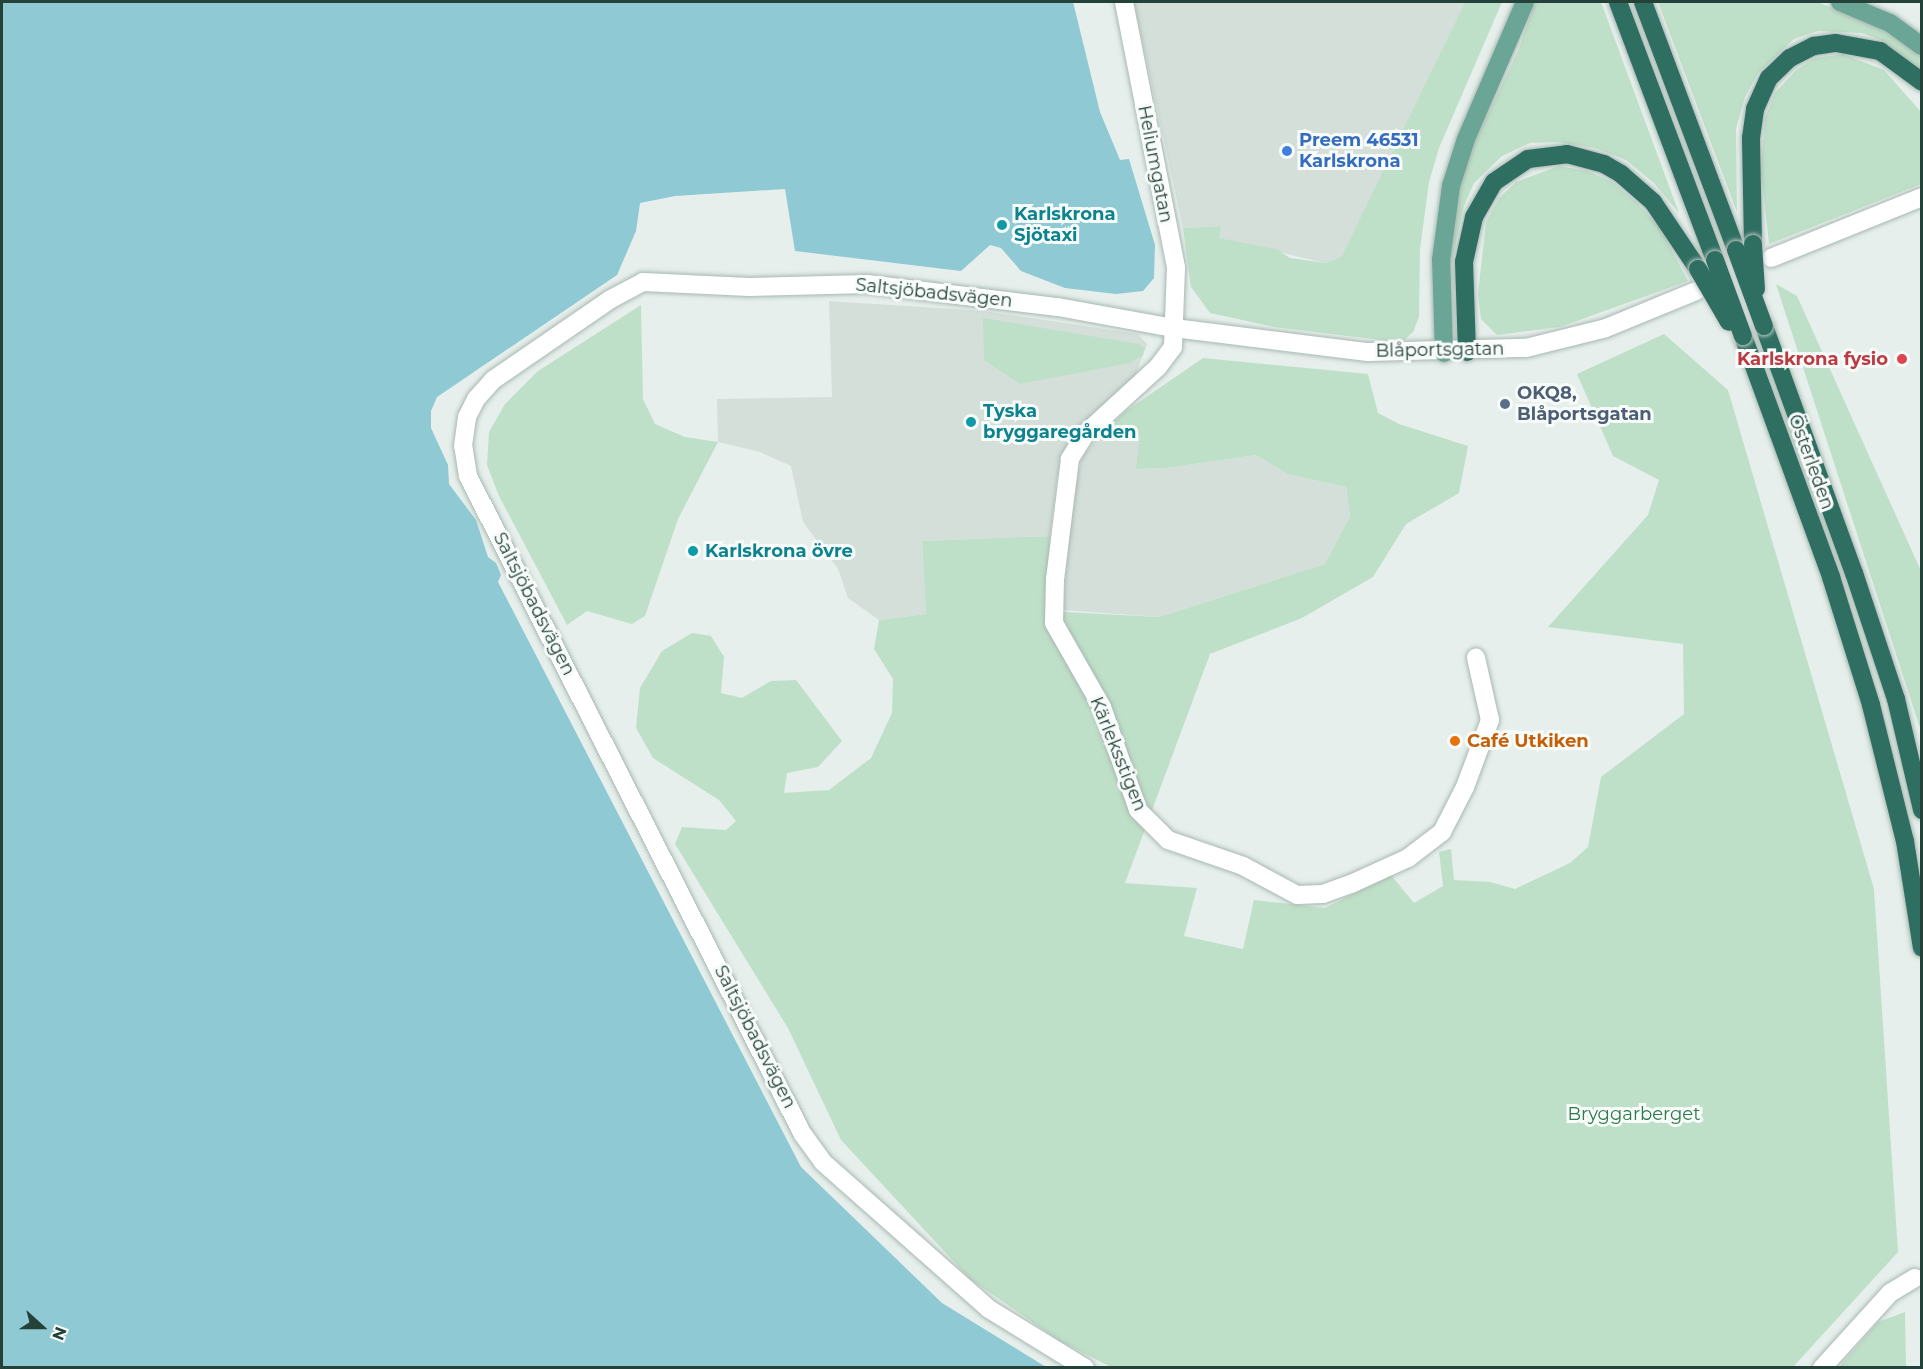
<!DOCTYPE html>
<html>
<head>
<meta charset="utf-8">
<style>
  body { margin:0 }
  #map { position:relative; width:1923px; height:1369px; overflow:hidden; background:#e6efeb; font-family:Montserrat,sans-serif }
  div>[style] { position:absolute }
  .built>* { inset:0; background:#d4dfda }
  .green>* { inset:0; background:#bfe0c8 }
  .water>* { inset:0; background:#8ec9d4 }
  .roads { filter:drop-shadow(0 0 2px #a8b8b2) drop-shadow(0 0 2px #a8b8b2) }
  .minor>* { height:18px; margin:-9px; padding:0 9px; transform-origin:9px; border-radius:9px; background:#fff }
  .tertiary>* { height:18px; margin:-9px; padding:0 9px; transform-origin:9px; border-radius:9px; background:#fff }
  .primary>* { height:18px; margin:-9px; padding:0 9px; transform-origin:9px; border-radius:9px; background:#6aa596 }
  .motorway>* { height:18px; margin:-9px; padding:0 9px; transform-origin:9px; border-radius:9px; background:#2f6f62 }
  .bridges { filter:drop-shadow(0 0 2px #c2cac8) drop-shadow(0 0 2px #c2cac8) }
  .motorway-bridge>* { height:18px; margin:-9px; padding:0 9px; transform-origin:9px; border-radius:9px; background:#2f6f62 }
  .dots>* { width:16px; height:16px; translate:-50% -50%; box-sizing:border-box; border:3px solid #f7fbf9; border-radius:50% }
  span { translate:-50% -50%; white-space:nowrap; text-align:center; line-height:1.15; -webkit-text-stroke:6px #f7fbf9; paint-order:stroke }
  .shop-label { font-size:18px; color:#366cbe; font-weight:700 }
  .left { translate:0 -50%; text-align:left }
  .street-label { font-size:18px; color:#24423a }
  .culture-label { font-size:18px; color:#0d838f; font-weight:700 }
  .health-label { font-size:18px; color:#be3a42; font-weight:700 }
  .right { translate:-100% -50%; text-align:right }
  .service-label { font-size:18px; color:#4e5e75; font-weight:700 }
  .food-label { font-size:18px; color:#c56008; font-weight:700 }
  .park-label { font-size:18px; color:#2d7a4b }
  .frame { position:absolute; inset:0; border:3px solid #24423a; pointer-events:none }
  .north { position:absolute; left:12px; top:1297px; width:60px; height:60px; -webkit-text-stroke:4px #f7fbf9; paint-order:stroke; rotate:111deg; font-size:16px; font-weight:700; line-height:24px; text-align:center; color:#24423a }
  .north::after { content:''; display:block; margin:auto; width:21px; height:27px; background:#24423a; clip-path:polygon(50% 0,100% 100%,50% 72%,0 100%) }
</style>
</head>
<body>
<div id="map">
  <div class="built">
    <i style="clip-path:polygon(1134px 2px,1465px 2px,1355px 234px,1342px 256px,1325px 263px,1219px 238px,1220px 226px,1183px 228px)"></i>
    <i style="clip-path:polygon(829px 301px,984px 311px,1138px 334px,1147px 344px,1133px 382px,1065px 454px,1057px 478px,1050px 536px,922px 541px,926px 614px,879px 620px,848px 598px,838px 569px,803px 522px,791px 466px,760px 452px,718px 442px,717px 399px,832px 397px)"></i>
    <i style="clip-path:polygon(1101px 434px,1140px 435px,1137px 469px,1166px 468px,1256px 455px,1287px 474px,1346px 487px,1350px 516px,1325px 564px,1159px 617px,1063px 610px,1072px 500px,1082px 457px)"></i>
  </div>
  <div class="green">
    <i style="clip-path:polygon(1465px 2px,1502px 2px,1439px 148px,1429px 182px,1420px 249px,1419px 317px,1413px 332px,1404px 340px,1389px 341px,1274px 327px,1210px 313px,1191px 287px,1183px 228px,1221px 226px,1219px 238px,1276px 249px,1290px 258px,1325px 263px,1342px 256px)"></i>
    <i style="clip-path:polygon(1535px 2px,1601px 2px,1679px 213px,1654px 183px,1626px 160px,1595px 148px,1558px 142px,1530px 143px,1502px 156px,1474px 183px,1464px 206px,1450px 268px,1450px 227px,1468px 156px,1518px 51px)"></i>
    <i style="clip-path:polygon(1658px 2px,1817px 2px,1886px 28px,1921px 57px,1921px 71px,1881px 40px,1862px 33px,1818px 31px,1794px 39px,1758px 73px,1745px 97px,1736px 129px,1737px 212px)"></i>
    <i style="clip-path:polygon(1843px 54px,1884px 70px,1921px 112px,1921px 184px,1769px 244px,1761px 170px,1765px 118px,1775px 93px,1796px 70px,1815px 58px)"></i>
    <i style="clip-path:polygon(1559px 166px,1587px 171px,1612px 182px,1638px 204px,1660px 228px,1688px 281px,1560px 327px,1497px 335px,1481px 319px,1478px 294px,1486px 222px,1499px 198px,1516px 182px)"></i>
    <i style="clip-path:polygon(1776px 284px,1797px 296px,1921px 571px,1921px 731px)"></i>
    <i style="clip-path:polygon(641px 305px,643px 399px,655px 424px,685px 437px,718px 442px,678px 519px,645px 616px,632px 624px,587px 611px,567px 625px,499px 496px,487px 465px,489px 432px,505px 404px,538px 371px)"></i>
    <i style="clip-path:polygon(983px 318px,1139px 344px,1145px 348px,1143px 355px,1130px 363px,1020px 384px,984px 360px)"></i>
    <i style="clip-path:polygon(1664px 334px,1728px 390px,1874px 889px,1898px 1252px,1793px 1367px,1111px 1367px,1060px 1341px,970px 1279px,841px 1140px,788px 1028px,675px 844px,682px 827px,726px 830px,736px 821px,719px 800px,653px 758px,636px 728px,640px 688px,662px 651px,692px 633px,711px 636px,724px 657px,721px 693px,742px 698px,771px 681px,796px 680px,842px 741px,818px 767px,787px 773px,784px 793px,829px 790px,871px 758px,892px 713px,893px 679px,874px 649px,879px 620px,926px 614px,922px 541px,1050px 536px,1046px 611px,1159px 617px,1325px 564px,1350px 516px,1346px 487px,1287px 474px,1256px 455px,1166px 468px,1136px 469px,1140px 435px,1101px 434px,1126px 411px,1203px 358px,1368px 374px,1378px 413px,1399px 424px,1468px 446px,1459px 493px,1406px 524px,1373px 577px,1302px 618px,1210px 654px,1125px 883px,1197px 888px,1184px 936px,1243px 949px,1254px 900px,1325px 908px,1391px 875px,1414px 903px,1443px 886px,1439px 852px,1451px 849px,1454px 880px,1490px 882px,1515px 889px,1570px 863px,1588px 847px,1601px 777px,1684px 714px,1683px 644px,1548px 627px,1648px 515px,1659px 480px,1613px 456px,1577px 374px)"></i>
    <i style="clip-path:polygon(1905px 1312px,1906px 1367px,1839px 1367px,1878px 1322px)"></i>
  </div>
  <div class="water">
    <i style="clip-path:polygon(2px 2px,1073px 2px,1100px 112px,1120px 160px,1129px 159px,1155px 245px,1154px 278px,1143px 291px,1116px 294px,1065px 288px,1021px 271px,1001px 248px,990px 245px,961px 271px,795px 251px,785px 189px,675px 196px,640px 203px,636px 231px,617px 275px,437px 397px,431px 411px,431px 428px,448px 465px,449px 484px,476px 520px,488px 557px,496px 563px,501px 575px,498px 582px,801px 1167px,942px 1303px,1046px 1367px,2px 1367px)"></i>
  </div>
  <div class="roads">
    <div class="minor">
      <i style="left:1124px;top:2px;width:271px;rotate:78.9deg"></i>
      <i style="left:1176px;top:268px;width:79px;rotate:92.2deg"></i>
      <i style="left:1173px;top:347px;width:25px;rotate:127deg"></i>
      <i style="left:1158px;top:367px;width:98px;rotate:137.5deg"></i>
      <i style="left:1086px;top:433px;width:31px;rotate:122deg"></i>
      <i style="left:1070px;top:459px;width:121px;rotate:97.1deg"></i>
      <i style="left:1055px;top:579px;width:44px;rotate:91.3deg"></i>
      <i style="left:1054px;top:623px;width:97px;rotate:60.3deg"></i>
      <i style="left:1102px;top:707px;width:109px;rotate:70.7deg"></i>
      <i style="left:1138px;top:810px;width:42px;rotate:45deg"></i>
      <i style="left:1168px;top:840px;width:79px;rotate:19.1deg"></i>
      <i style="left:1243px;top:866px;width:61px;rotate:28.2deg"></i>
      <i style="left:1297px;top:895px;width:26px;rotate:-2deg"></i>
      <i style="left:1323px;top:894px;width:30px;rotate:-20deg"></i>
      <i style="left:1351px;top:884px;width:63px;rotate:-24.5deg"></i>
      <i style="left:1408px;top:858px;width:43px;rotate:-37.4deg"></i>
      <i style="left:1442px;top:832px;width:51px;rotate:-62.9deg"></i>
      <i style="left:1465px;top:787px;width:72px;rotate:-69.5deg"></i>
      <i style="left:1490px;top:720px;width:64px;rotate:-102.7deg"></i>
      <i style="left:1085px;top:1368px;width:113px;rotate:-148.4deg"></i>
      <i style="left:989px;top:1309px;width:222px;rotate:-138.5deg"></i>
      <i style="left:823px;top:1162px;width:36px;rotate:-126deg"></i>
      <i style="left:802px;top:1133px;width:737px;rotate:-116.95deg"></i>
      <i style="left:468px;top:476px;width:30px;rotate:-99deg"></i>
      <i style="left:463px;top:446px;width:29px;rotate:-82deg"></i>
      <i style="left:467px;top:417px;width:20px;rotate:-63deg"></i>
      <i style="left:476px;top:399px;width:25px;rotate:-48deg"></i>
      <i style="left:493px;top:380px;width:143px;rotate:-34.5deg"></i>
      <i style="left:611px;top:299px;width:36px;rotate:-28deg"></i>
      <i style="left:643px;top:282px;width:106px;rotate:2.7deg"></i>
      <i style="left:749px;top:287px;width:118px;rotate:-1.5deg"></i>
      <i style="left:867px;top:284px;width:192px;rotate:6.9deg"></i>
      <i style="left:1058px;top:307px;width:118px;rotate:10.3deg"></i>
      <i style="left:1822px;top:1368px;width:101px;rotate:-47.8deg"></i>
      <i style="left:1890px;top:1293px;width:29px;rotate:-31deg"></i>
    </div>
    <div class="tertiary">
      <i style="left:1771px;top:258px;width:163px;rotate:-22deg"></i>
      <i style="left:1174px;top:328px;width:195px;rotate:7.1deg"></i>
      <i style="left:1368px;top:352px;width:158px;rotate:-1.5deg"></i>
      <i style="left:1526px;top:348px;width:82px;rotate:-14deg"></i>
      <i style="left:1606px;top:328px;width:97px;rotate:-22.3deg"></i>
    </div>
    <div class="primary">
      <i style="left:1840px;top:2px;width:54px;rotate:22.8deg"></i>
      <i style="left:1890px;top:23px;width:39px;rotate:36deg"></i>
      <i style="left:1444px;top:353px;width:93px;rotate:-91.8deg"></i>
      <i style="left:1441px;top:260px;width:75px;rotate:-82.3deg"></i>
      <i style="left:1451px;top:186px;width:49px;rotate:-72.3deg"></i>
      <i style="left:1466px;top:139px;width:149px;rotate:-66.7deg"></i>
    </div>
    <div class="motorway">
      <i style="left:1618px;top:2px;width:276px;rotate:69.4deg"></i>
      <i style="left:1643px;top:2px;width:265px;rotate:69.4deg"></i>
      <i style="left:1753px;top:244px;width:106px;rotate:-91.1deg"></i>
      <i style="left:1751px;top:138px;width:29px;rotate:-82deg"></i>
      <i style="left:1755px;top:109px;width:34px;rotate:-66deg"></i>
      <i style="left:1769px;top:78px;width:29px;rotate:-44deg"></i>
      <i style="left:1790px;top:58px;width:27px;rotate:-27deg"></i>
      <i style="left:1814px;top:46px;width:22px;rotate:-8deg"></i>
      <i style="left:1836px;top:43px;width:45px;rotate:10.3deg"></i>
      <i style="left:1880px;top:51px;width:52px;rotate:36.4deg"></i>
      <i style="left:1764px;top:326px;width:263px;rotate:70deg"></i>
      <i style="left:1854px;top:573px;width:133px;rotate:71.6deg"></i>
      <i style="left:1896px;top:699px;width:114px;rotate:76.8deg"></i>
      <i style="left:1743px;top:336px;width:257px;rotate:69.9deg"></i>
      <i style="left:1831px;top:577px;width:134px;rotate:72.6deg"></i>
      <i style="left:1871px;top:705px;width:140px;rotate:76deg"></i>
      <i style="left:1905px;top:841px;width:108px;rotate:81deg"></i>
      <i style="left:1467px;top:352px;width:90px;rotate:-91.9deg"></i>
      <i style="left:1464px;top:262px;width:46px;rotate:-77.5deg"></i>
      <i style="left:1474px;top:217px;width:40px;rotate:-60.3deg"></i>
      <i style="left:1494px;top:182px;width:41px;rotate:-34.1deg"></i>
      <i style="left:1528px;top:159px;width:39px;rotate:-7deg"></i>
      <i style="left:1567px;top:154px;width:38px;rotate:15deg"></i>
      <i style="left:1604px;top:164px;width:20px;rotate:30deg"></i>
      <i style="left:1621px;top:174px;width:43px;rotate:41.2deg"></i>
      <i style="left:1653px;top:202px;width:81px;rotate:56.1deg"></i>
    </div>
  </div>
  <div class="bridges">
    <div class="motorway-bridge">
      <i style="left:1753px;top:244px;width:45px;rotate:86.2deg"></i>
      <i style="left:1736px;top:250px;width:81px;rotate:69.8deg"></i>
      <i style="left:1715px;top:260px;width:81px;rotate:69.8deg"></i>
      <i style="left:1698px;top:269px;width:61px;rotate:59.7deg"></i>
    </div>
  </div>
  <div class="dots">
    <i style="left:1287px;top:151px;background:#3f7fe0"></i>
    <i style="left:1002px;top:225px;background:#0f9aa8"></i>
    <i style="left:1902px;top:359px;background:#e0444e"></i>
    <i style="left:1505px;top:404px;background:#5c6f8a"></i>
    <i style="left:971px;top:422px;background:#0f9aa8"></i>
    <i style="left:693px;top:551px;background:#0f9aa8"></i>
    <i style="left:1455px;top:741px;background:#e8710a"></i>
  </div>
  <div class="shop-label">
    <span class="left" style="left:1299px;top:151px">Preem 46531<br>Karlskrona</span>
  </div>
  <div class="street-label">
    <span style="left:1155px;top:164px;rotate:79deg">Heliumgatan</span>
    <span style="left:934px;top:293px;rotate:6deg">Saltsjöbadsvägen</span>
    <span style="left:1440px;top:350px;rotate:-1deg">Blåportsgatan</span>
    <span style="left:1811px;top:462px;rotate:70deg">Österleden</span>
    <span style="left:534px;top:604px;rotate:63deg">Saltsjöbadsvägen</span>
    <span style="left:1118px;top:754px;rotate:68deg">Kärleksstigen</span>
    <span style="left:755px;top:1037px;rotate:63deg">Saltsjöbadsvägen</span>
  </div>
  <div class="culture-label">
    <span class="left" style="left:1014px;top:225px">Karlskrona<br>Sjötaxi</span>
    <span class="left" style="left:983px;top:422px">Tyska<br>bryggaregården</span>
    <span class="left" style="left:705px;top:551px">Karlskrona övre</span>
  </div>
  <div class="health-label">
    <span class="right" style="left:1888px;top:359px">Karlskrona fysio</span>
  </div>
  <div class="service-label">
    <span class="left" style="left:1517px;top:404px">OKQ8,<br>Blåportsgatan</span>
  </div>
  <div class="food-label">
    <span class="left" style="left:1467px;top:741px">Café Utkiken</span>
  </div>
  <div class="park-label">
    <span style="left:1634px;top:1114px">Bryggarberget</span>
  </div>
  <div class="frame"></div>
  <div class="north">N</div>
</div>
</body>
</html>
